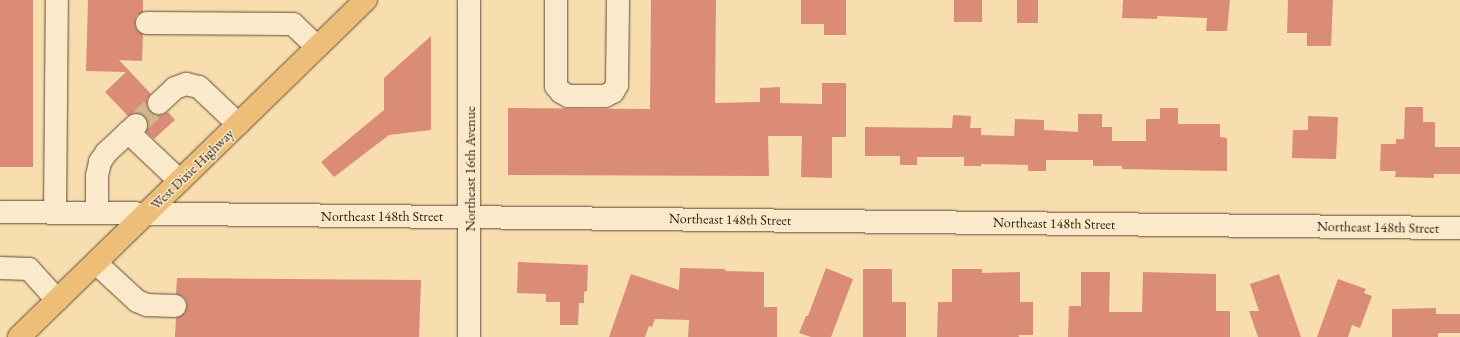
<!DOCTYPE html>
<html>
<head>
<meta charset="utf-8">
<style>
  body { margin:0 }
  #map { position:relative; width:1460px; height:337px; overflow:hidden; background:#f8ddae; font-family:"EB Garamond",serif }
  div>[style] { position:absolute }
  .building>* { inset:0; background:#da8c77; transform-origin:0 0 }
  .minor-tunnel>* { height:22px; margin-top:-11px; transform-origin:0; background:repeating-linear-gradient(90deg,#cfb78e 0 22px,transparent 0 33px) }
  .roads { filter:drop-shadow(0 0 1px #5e4e37) drop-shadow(0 0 1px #5e4e37) }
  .minor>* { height:22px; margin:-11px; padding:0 11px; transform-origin:11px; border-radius:11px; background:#fae9ca }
  .major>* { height:22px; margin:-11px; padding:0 11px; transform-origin:11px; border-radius:11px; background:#ecbe77 }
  span { translate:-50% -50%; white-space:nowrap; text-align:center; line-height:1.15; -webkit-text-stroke:3px #fae9ca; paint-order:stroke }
  .street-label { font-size:14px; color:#2b1f0f }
</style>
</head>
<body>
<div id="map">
  <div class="building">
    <i style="left:0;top:0;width:33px;height:167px"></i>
    <i style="clip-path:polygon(88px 0,143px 0,143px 12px,136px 16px,135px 23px,136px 29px,143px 34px,142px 61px,119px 60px,151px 94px,147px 99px,147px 105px,150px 112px,156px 115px,161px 115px,168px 112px,175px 120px,154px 139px,146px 132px,148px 123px,145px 116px,139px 113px,134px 113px,128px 116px,105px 92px,126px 72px,86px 71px)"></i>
    <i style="clip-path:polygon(651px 0,716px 0,715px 103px,760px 102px,760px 88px,780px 87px,780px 103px,822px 104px,822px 83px,846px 83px,846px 137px,832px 137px,832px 178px,801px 177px,802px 136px,768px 136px,769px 176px,508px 175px,508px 108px,650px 109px)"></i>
    <i style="clip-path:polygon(801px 0,846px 0,846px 35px,824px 35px,824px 24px,801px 24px)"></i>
    <i style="left:954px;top:0;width:28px;height:22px"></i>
    <i style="left:1017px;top:0;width:21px;height:23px"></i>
    <i style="clip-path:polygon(1123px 0,1230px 0,1227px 31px,1206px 31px,1207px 18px,1157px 16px,1157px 19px,1122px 18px)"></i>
    <i style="clip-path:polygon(1288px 0,1333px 0,1331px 46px,1307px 46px,1307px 33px,1287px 33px)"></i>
    <i style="clip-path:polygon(431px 36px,431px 130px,389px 135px,334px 177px,321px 162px,384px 110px,384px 78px)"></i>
    <i style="clip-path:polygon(1405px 107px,1423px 107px,1423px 122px,1435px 122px,1435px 147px,1460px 147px,1460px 174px,1434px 174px,1434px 178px,1395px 177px,1396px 171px,1380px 171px,1381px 144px,1396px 144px,1396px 139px,1404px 139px)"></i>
    <i style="clip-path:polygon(1160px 108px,1178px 108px,1178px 124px,1220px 124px,1220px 137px,1227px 138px,1227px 171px,1122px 169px,1122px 166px,1093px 166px,1093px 160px,1046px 160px,1046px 171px,1028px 171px,1028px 165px,981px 164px,981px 166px,964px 166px,964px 157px,917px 157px,917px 165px,900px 165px,900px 156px,865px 156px,865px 127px,952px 128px,953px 115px,971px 116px,970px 128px,981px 128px,981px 135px,1014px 136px,1015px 119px,1044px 120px,1044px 130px,1078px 132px,1078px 114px,1102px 114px,1102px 127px,1112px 127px,1112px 141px,1146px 141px,1146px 119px,1160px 119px)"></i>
    <i style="clip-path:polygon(1308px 116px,1338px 117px,1336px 159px,1292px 158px,1293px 130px,1308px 130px)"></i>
    <i style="clip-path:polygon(518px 262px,588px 265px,587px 291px,584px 292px,584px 303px,579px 303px,578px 325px,560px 325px,560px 302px,546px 302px,546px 294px,517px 293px)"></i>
    <i style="clip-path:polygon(680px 268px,725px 269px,725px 271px,764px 272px,764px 307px,777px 307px,777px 337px,688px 337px,689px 320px,655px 319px,652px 327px,649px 326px,645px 337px,609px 337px,631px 274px,679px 290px)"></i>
    <i style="clip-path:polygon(826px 268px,853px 279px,831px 337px,811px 337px,799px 333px,806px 316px,808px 316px)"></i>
    <i style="clip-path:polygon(863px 269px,892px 269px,892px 302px,906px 302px,906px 337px,863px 337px)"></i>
    <i style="clip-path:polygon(952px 269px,982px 269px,982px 273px,1020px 272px,1020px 302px,1033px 302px,1033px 335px,1019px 335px,1019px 337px,937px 337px,938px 302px,952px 302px)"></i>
    <i style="clip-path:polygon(1081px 272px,1110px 272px,1109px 312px,1142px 312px,1143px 272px,1216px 274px,1216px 311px,1230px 311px,1230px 337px,1068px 337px,1069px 306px,1081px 306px)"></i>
    <i style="clip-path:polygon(1279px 274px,1301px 337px,1258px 337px,1249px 311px,1259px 311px,1250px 284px)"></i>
    <i style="clip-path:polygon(177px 278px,421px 280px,419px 337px,175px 337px,176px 318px,185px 313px,187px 306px,186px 300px,182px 296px,176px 294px)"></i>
    <i style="clip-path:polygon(1338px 279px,1366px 289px,1364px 293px,1372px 296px,1360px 328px,1352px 325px,1348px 337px,1317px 337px)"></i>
    <i style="clip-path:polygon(1436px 308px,1436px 314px,1460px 314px,1460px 333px,1438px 333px,1438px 337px,1392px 337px,1392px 309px)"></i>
  </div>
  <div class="minor-tunnel">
    <i style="left:136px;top:125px;width:32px;rotate:-44deg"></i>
  </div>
  <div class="roads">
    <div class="minor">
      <i style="left:469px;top:0;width:337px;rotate:90deg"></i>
      <i style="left:556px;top:0;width:86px;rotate:90deg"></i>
      <i style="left:556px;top:86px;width:8px;rotate:50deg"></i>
      <i style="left:561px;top:92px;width:8px;rotate:30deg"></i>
      <i style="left:568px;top:96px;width:37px"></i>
      <i style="left:605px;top:96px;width:9px;rotate:-27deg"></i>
      <i style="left:613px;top:92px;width:8px;rotate:-60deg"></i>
      <i style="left:617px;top:85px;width:85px;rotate:-89.3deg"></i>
      <i style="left:147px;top:23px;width:146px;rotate:0.4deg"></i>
      <i style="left:293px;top:24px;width:33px;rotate:44deg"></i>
      <i style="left:159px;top:103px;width:22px;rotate:-43deg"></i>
      <i style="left:175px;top:88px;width:12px;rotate:-20deg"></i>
      <i style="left:186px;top:84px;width:13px;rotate:13deg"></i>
      <i style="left:199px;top:87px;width:54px;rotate:43.5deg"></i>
      <i style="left:128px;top:132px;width:71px;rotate:43.3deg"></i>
      <i style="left:0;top:212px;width:1460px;rotate:0.63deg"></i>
      <i style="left:55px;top:213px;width:213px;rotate:-89.5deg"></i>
      <i style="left:97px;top:213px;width:37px;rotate:-90deg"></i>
      <i style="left:97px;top:176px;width:14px;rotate:-78deg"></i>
      <i style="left:100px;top:162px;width:11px;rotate:-56deg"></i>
      <i style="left:106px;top:153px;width:41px;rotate:-43deg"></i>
      <i style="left:96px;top:263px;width:56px;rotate:42.8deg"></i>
      <i style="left:137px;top:301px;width:11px;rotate:22deg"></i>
      <i style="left:147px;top:305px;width:28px;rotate:2deg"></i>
      <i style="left:0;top:268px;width:29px;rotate:2deg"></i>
      <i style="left:29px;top:269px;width:42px;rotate:47.9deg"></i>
    </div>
    <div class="major">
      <i style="left:19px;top:337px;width:484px;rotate:-44.2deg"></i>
    </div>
  </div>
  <div class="street-label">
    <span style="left:192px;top:169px;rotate:-44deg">West Dixie Highway</span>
    <span style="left:470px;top:169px;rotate:-90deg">Northeast 16th Avenue</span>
    <span style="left:382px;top:216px">Northeast 148th Street</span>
    <span style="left:730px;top:219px;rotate:1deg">Northeast 148th Street</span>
    <span style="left:1054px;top:223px;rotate:1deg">Northeast 148th Street</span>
    <span style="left:1378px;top:227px;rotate:1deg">Northeast 148th Street</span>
  </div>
</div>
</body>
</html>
